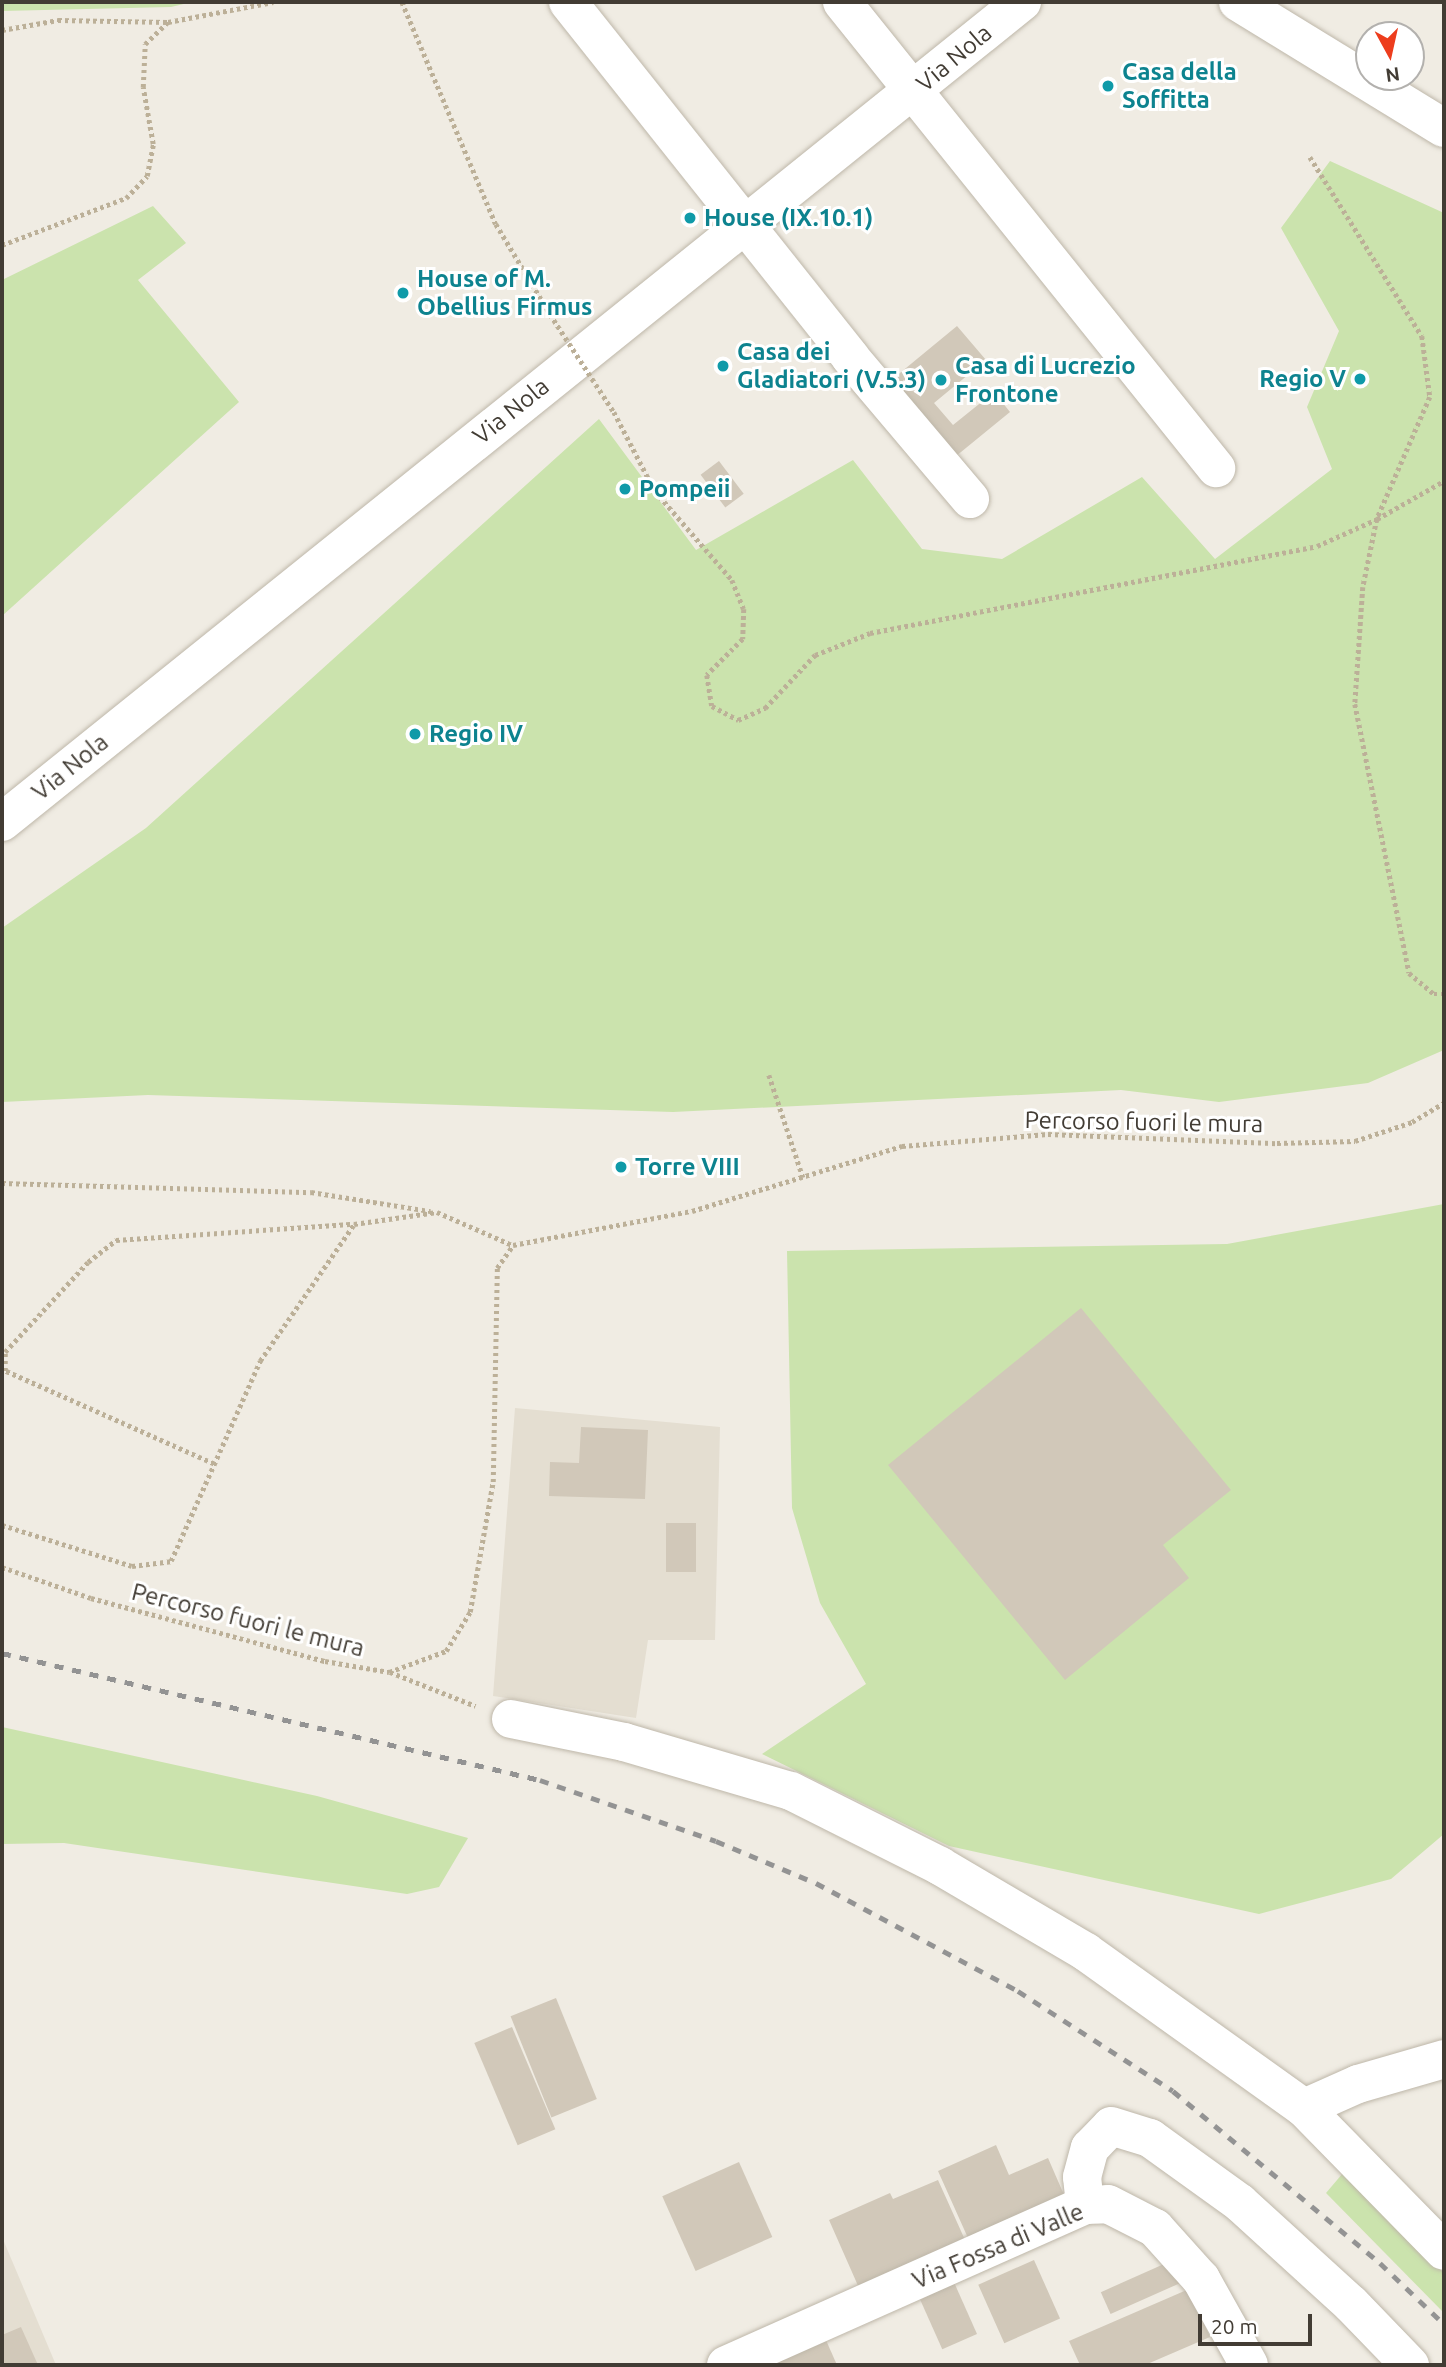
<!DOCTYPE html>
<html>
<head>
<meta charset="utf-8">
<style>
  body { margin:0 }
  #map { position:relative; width:1446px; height:2367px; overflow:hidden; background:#f0ece3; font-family:Ubuntu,sans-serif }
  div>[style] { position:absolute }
  .residential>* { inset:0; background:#e4ded1 }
  .green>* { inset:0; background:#cbe3ad }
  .building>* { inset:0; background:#d1c8b9; transform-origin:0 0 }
  .path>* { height:4.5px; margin-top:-2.25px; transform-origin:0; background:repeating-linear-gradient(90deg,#bcb098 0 3.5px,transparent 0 7px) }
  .roads { filter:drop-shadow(0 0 2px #beb7a9) drop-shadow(0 0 2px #beb7a9) }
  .minor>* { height:38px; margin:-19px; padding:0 19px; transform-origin:19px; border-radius:19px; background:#fff }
  .rail>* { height:5px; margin-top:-2.5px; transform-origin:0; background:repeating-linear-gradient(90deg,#939393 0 9px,transparent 0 18px) }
  .path-bridge>* { height:4.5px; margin-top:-2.25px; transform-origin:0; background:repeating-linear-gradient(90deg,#bcb098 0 3.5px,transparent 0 7px) }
  .dots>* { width:19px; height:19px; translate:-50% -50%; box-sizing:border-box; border:4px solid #fff; border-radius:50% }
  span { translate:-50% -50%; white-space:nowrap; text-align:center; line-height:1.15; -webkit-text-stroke:6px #fff; paint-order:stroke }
  .street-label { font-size:24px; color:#423c34 }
  .culture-label { font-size:24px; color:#0d838f; font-weight:700 }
  .left { translate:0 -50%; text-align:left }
  .right { translate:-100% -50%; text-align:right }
  .frame { position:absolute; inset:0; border:4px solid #423c34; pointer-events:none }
  .north { position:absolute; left:1355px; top:21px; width:70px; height:70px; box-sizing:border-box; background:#fff; border:2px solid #b3b1ae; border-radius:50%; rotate:172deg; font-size:19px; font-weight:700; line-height:28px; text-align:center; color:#423c34 }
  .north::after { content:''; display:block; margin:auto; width:24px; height:32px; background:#ed3d1d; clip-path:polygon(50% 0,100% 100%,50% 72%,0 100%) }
  .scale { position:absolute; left:1198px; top:2314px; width:114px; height:32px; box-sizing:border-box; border:4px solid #423c34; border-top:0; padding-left:9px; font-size:21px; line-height:24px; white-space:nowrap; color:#423c34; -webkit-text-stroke:5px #fff; paint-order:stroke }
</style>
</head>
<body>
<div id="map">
  <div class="residential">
    <i style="clip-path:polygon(515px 1408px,720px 1427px,715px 1640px,648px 1640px,636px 1718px,493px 1696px)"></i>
    <i style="clip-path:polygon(2px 2237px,56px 2365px,2px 2365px)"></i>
  </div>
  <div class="green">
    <i style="clip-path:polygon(2px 2px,192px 2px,171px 7px,2px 11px)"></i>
    <i style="clip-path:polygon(1330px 161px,1444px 213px,1444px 1050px,1368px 1083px,1219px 1102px,1121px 1090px,673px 1112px,148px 1095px,2px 1102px,2px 928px,146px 828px,599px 419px,696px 550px,853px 460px,922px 549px,1002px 559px,1142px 477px,1215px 559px,1332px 469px,1307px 407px,1339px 331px,1281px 228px)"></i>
    <i style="clip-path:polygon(153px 206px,186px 243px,138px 280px,239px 402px,2px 616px,2px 280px)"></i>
    <i style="clip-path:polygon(1444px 1204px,1444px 1834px,1391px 1879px,1259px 1914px,949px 1846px,762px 1754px,866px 1684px,820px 1603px,792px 1508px,787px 1251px,1227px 1244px)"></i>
    <i style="clip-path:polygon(2px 1727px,317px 1796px,468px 1838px,439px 1887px,407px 1894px,64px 1843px,2px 1844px)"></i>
    <i style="clip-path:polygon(1343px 2173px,1444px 2273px,1444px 2313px,1326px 2193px)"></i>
  </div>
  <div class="building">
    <i style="clip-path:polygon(957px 326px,986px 360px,934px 403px,953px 425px,994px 392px,1010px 412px,950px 461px,889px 382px)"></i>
    <i style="left:719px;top:461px;width:41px;height:23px;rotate:53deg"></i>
    <i style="clip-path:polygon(1081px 1308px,1231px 1490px,1163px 1545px,1189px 1578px,1065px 1680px,888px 1465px)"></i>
    <i style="clip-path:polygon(581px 1427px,648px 1430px,645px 1499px,549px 1496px,550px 1462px,579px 1463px)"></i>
    <i style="left:666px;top:1523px;width:30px;height:49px"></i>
    <i style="left:556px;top:1998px;width:109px;height:49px;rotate:68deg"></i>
    <i style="left:512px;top:2027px;width:111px;height:41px;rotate:67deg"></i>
    <i style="clip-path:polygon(996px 2145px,1009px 2175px,1048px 2158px,1068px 2204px,972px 2247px,938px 2171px)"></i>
    <i style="left:739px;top:2162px;width:82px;height:84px;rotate:66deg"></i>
    <i style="clip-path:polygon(938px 2180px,970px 2251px,863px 2297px,829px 2220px,890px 2193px,893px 2199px)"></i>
    <i style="left:1034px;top:2260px;width:64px;height:61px;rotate:66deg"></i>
    <i style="left:1173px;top:2260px;width:24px;height:79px;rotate:66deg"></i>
    <i style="left:953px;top:2280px;width:59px;height:38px;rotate:66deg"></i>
    <i style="clip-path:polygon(1189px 2289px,1210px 2337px,1145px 2365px,1080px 2365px,1069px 2341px)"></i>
    <i style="clip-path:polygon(21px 2327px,38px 2365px,4px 2365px,2px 2335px)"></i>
    <i style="clip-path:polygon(825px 2338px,837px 2365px,762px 2365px)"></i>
  </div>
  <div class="path">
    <i style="left:402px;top:2px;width:241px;rotate:67.1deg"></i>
    <i style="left:496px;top:224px;width:105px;rotate:59deg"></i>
    <i style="left:2px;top:30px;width:57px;rotate:-10.1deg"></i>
    <i style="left:58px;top:20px;width:110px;rotate:1deg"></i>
    <i style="left:1310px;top:157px;width:211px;rotate:58deg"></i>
    <i style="left:1422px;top:336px;width:62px;rotate:82.5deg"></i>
    <i style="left:1430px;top:397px;width:133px;rotate:113.5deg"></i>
    <i style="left:1377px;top:519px;width:69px;rotate:101.6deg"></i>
    <i style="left:1363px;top:587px;width:117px;rotate:93.9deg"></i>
    <i style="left:1355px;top:704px;width:274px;rotate:78.6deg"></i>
    <i style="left:1409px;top:973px;width:33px;rotate:40deg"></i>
    <i style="left:1434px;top:994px;width:10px"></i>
    <i style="left:2px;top:245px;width:133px;rotate:-20.8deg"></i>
    <i style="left:126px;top:198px;width:30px;rotate:-46deg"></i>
    <i style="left:147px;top:176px;width:33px;rotate:-79deg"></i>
    <i style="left:153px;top:144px;width:58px;rotate:-100deg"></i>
    <i style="left:143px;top:87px;width:43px;rotate:-87.3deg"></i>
    <i style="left:145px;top:44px;width:32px;rotate:-44deg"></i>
    <i style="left:168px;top:22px;width:107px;rotate:-10.8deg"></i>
    <i style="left:614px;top:412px;width:89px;rotate:62.6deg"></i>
    <i style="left:655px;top:491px;width:118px;rotate:49.1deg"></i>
    <i style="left:732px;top:580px;width:31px;rotate:68deg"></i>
    <i style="left:744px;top:609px;width:30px;rotate:92deg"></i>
    <i style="left:743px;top:639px;width:51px;rotate:135deg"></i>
    <i style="left:707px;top:675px;width:31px;rotate:81deg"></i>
    <i style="left:712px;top:706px;width:30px;rotate:28deg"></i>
    <i style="left:738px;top:720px;width:30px;rotate:-24deg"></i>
    <i style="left:765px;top:708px;width:73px;rotate:-46.7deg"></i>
    <i style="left:815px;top:655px;width:59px;rotate:-21.8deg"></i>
    <i style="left:870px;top:633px;width:455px;rotate:-11deg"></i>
    <i style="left:1317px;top:546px;width:66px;rotate:-24.2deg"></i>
    <i style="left:1377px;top:519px;width:77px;rotate:-29.6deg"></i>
    <i style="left:769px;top:1075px;width:108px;rotate:71.6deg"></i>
    <i style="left:2px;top:1183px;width:309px;rotate:1.7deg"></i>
    <i style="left:311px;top:1192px;width:121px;rotate:9.1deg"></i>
    <i style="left:214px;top:1464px;width:229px;rotate:-156deg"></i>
    <i style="left:5px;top:1371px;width:19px;rotate:-90deg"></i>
    <i style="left:5px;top:1352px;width:122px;rotate:-47.3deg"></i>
    <i style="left:88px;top:1262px;width:36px;rotate:-38deg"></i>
    <i style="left:116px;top:1240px;width:238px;rotate:-3.9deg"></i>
    <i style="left:2px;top:1525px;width:136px;rotate:17.5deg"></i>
    <i style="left:132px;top:1566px;width:39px;rotate:-7deg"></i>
    <i style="left:171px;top:1561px;width:219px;rotate:-66deg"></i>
    <i style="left:260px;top:1361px;width:166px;rotate:-55.5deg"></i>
    <i style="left:354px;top:1224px;width:84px;rotate:-8.2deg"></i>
    <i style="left:437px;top:1212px;width:82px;rotate:23.7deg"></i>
    <i style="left:2px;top:1567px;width:94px;rotate:19.2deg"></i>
    <i style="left:91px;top:1598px;width:242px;rotate:15.1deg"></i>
    <i style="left:325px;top:1661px;width:65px;rotate:9.8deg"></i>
    <i style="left:389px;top:1672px;width:61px;rotate:-20.2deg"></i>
    <i style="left:446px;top:1651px;width:46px;rotate:-58.4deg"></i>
    <i style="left:470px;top:1612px;width:132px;rotate:-80deg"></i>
    <i style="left:493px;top:1482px;width:214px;rotate:-88.9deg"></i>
    <i style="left:497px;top:1268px;width:28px;rotate:-55deg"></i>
    <i style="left:513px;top:1245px;width:182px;rotate:-10.8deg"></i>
    <i style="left:692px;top:1211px;width:220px;rotate:-17.2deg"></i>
    <i style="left:902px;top:1146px;width:146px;rotate:-4.7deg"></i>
    <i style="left:1048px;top:1134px;width:229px;rotate:2.3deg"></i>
    <i style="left:1277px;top:1143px;width:78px;rotate:-1.5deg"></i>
    <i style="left:1355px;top:1141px;width:60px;rotate:-18.4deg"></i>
    <i style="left:1412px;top:1122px;width:37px;rotate:-31deg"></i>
    <i style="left:390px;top:1672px;width:92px;rotate:21.6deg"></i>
  </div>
  <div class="roads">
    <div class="minor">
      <i style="left:568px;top:2px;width:453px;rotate:51.5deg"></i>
      <i style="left:850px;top:357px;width:186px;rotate:49.8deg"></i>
      <i style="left:842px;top:2px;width:598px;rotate:51.25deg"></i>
      <i style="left:1238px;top:2px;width:241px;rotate:31.5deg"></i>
      <i style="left:2px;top:822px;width:1309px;rotate:-38.8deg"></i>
      <i style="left:511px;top:1719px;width:115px;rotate:11.5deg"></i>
      <i style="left:624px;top:1742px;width:174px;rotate:16.4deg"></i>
      <i style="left:791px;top:1791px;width:167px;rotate:26.7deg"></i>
      <i style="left:940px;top:1866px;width:169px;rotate:30.5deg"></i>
      <i style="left:1086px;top:1952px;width:268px;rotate:35.6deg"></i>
      <i style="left:1304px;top:2108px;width:200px;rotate:45.6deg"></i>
      <i style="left:1304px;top:2108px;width:59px;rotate:-24deg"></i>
      <i style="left:1358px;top:2084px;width:90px;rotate:-16.2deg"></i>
      <i style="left:1085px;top:2205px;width:28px;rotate:-96deg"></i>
      <i style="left:1082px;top:2177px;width:30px;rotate:-75deg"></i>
      <i style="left:1090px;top:2148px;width:30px;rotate:-46deg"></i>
      <i style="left:1111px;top:2126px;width:41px;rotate:17.1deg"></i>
      <i style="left:1150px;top:2138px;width:111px;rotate:35.8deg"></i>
      <i style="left:1240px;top:2203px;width:150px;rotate:42.3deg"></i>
      <i style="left:1351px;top:2304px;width:85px;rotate:46deg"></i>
      <i style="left:726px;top:2365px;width:393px;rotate:-24deg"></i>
      <i style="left:1085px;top:2205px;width:23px;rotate:-2deg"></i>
      <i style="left:1108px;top:2204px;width:53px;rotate:27.1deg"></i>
      <i style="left:1155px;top:2228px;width:69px;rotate:48deg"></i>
      <i style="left:1201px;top:2279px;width:98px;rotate:60.8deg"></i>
    </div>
  </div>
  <div class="rail">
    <i style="left:2px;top:1653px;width:553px;rotate:13.28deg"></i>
    <i style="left:540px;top:1780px;width:186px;rotate:19.1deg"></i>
    <i style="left:716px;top:1841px;width:108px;rotate:22.8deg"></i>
    <i style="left:816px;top:1883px;width:229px;rotate:28.1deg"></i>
    <i style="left:1018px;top:1991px;width:184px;rotate:32.8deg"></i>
    <i style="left:1173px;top:2091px;width:269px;rotate:39.7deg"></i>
    <i style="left:1380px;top:2263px;width:88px;rotate:43.6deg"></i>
  </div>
  <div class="path-bridge">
    <i style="left:550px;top:314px;width:117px;rotate:56.9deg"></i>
  </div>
  <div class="dots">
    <i style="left:1108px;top:86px;background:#0f9aa8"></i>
    <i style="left:690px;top:218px;background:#0f9aa8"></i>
    <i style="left:403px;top:293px;background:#0f9aa8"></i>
    <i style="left:723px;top:366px;background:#0f9aa8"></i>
    <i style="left:1360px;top:379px;background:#0f9aa8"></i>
    <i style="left:941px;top:380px;background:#0f9aa8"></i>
    <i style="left:625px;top:489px;background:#0f9aa8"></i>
    <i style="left:415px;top:734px;background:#0f9aa8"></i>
    <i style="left:621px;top:1167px;background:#0f9aa8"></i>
  </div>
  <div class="street-label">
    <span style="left:954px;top:58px;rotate:-40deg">Via Nola</span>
    <span style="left:511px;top:411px;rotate:-39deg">Via Nola</span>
    <span style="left:70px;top:767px;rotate:-39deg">Via Nola</span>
    <span style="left:1144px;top:1122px;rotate:1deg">Percorso fuori le mura</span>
    <span style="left:248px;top:1620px;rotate:14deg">Percorso fuori le mura</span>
    <span style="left:998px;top:2246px;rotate:-23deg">Via Fossa di Valle</span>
  </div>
  <div class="culture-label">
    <span class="left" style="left:1122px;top:86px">Casa della<br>Soffitta</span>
    <span class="left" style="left:704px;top:218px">House (IX.10.1)</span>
    <span class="left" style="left:417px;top:293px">House of M.<br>Obellius Firmus</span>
    <span class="left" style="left:737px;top:366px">Casa dei<br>Gladiatori (V.5.3)</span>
    <span class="left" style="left:955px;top:380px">Casa di Lucrezio<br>Frontone</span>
    <span class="right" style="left:1346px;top:379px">Regio V</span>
    <span class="left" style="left:639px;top:489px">Pompeii</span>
    <span class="left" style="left:429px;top:734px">Regio IV</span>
    <span class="left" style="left:635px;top:1167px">Torre VIII</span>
  </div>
  <div class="frame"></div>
  <div class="north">N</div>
  <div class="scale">20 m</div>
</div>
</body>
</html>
